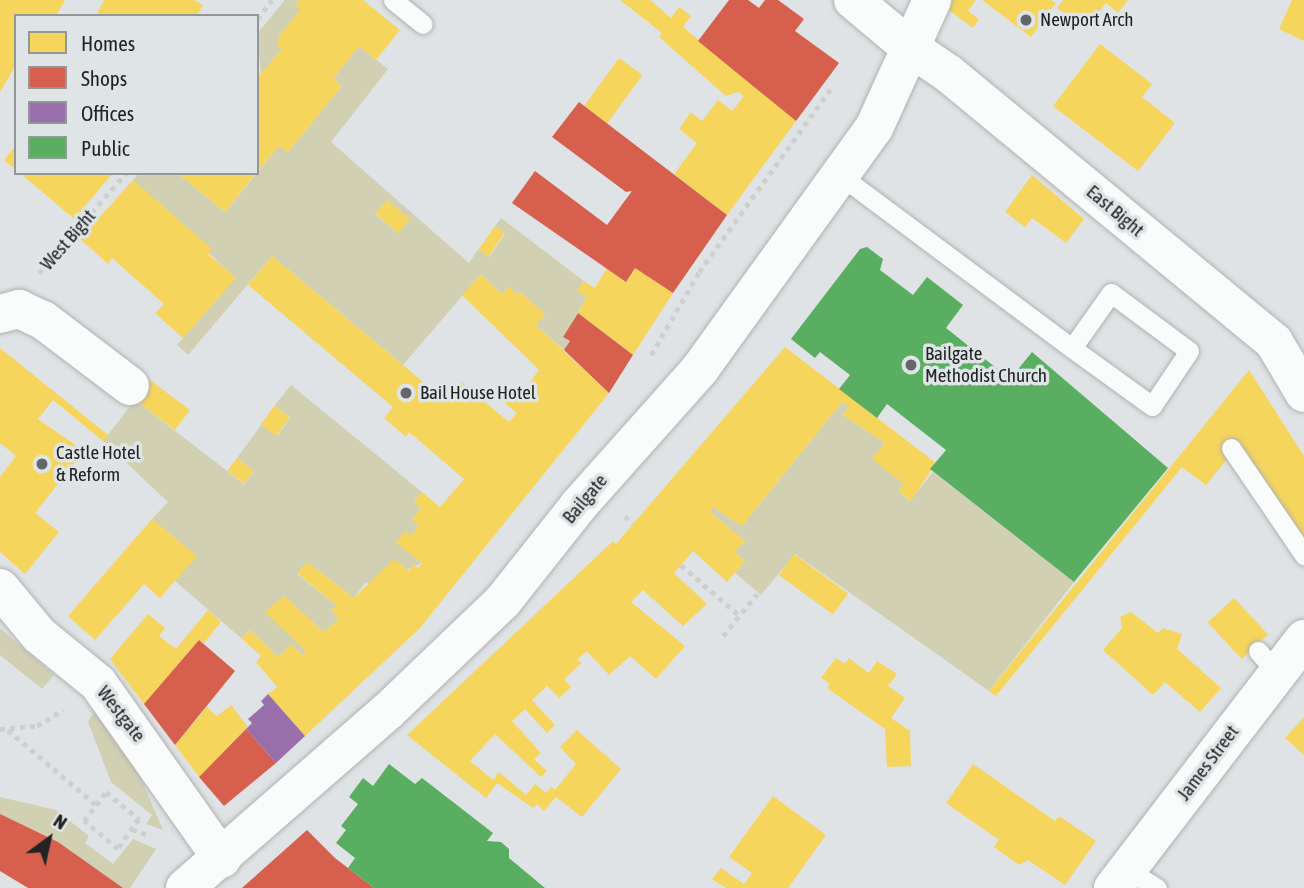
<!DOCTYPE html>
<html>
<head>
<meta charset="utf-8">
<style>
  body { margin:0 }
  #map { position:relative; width:1304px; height:888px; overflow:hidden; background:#e0e3e5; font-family:"Asap Condensed",sans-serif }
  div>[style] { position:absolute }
  .green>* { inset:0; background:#d2d0b3 }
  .homes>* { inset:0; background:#f6d55c; transform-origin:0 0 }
  .shops>* { inset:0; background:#d6604d }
  .offices>* { inset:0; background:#9970ab }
  .public>* { inset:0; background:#5aae61 }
  .path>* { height:4.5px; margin-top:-2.25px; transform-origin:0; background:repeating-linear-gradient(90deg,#cecfcf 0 5px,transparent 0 10px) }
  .roads { filter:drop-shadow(0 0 2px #b0b2b3) drop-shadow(0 0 2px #b0b2b3) }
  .lane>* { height:19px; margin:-9.5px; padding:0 9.5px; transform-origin:9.5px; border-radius:9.5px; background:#fafbfb }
  .street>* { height:38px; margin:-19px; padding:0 19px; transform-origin:19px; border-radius:19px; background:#fafbfb }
  .dots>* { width:19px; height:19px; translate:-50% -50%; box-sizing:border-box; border:4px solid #dfe4e6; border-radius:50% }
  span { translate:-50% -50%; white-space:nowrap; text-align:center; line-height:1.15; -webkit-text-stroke:7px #dfe4e6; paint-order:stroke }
  .poi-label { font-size:19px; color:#212324 }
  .left { translate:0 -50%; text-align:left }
  .street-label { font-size:19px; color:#212324 }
  .legend { position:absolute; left:14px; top:14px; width:245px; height:161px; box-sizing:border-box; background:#dfe4e6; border:2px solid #939798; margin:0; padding:9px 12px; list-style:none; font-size:21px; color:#212324 }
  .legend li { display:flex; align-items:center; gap:14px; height:35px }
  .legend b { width:35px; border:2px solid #939798 }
  .north { position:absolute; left:14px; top:804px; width:70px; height:70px; -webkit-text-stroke:5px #dfe4e6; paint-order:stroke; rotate:33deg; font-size:19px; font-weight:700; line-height:28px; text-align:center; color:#212324 }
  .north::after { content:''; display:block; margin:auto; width:24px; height:32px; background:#212324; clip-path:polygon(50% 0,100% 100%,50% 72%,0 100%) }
</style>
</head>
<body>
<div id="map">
  <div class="green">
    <i style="clip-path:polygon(285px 0,299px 0,295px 5px,301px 9px,280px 35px,277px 45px,282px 49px,261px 74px,257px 34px)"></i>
    <i style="clip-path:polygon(evenodd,359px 46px,388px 69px,331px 142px,469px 263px,478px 249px,489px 257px,505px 234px,495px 226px,501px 218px,584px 281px,577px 291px,587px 297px,563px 337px,570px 341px,564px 350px,536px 325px,545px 314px,520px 292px,517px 295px,509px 287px,502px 294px,481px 274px,403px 365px,272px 256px,188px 355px,177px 345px,235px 278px,133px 180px,139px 173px,177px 173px,225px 212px,279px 146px,288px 152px,342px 86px,333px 79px,359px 46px,387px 200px,409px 219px,398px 233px,375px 214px,387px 200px)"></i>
    <i style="clip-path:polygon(291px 385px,422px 492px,414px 502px,421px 508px,412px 519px,419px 525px,411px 536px,422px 563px,371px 586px,366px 582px,354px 598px,307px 562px,297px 574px,337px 606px,331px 610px,339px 619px,324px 632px,284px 596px,266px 612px,306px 651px,302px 655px,291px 644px,278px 657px,250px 630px,242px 639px,175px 581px,196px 556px,152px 519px,168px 502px,103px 441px,135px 400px,244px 484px,254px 471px,237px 458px,261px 425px,278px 435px,290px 417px,274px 406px)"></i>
    <i style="clip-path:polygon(842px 402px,849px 407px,843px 415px,885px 443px,873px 459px,904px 484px,898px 491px,910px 501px,933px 472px,1074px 582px,989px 691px,795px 554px,761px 595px,735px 573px,745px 561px,735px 552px,745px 541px,710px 512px,713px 507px,742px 526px)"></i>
    <i style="clip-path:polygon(0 628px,54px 675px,42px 689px,0 655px)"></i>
    <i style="clip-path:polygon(94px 712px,137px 769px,163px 830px,146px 824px,152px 815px,111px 782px,88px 722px)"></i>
    <i style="clip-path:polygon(0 797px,56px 810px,89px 836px,85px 843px,113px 864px,133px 839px,156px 849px,130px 888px,123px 888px,0 814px)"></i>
  </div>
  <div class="homes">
    <i style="clip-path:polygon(0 0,65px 0,56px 16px,16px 16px,16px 65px,0 92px)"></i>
    <i style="clip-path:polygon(104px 0,194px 0,203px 5px,197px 16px,96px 16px)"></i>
    <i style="clip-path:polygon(299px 0,363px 0,400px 30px,376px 60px,359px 46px,333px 79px,342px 86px,288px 152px,279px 146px,257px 172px,257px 71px,261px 74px,282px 49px,277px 45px,280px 35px,301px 9px,295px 5px)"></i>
    <i style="clip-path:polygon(620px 0,650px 0,671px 18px,679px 7px,691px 16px,683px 27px,796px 121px,727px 215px,674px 174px,697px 143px,679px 129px,691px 112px,702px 121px,718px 100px,732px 111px,744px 96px,738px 92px,726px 96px,659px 37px,662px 33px)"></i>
    <i style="clip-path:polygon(935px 0,976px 0,968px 11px,979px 19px,973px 28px)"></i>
    <i style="clip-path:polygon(982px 0,1051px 0,1056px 3px,1031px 37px)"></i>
    <i style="clip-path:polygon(1063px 0,1128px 0,1118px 13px,1106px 3px,1086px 29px,1057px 8px)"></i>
    <i style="clip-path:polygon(1292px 0,1304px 0,1304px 41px,1279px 29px)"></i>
    <i style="clip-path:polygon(1100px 44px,1152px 84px,1142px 97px,1175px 123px,1138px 171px,1053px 106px)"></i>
    <i style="left:619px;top:58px;width:29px;height:60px;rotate:36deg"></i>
    <i style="clip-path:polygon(16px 145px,16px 170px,4px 160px)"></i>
    <i style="clip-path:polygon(20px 173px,113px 173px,74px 219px)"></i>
    <i style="clip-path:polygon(177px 173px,256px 173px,225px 212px)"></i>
    <i style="clip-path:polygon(1032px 175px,1084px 219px,1066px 243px,1032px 218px,1025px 227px,1005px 212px)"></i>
    <i style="clip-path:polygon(133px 180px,212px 249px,208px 254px,236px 278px,183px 338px,155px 313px,164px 304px,112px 258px,108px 264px,80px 239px)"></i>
    <i style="left:387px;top:200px;width:30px;height:18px;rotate:40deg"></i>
    <i style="left:495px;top:226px;width:12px;height:29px;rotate:35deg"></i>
    <i style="clip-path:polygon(272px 256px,446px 401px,461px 382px,509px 422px,517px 413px,501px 400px,512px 387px,528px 401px,537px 390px,529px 383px,539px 370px,462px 295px,481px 274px,502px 294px,509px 286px,517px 295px,520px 292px,545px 314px,536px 325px,609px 393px,420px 628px,305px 736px,268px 694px,277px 687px,256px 662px,261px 656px,242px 639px,250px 630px,278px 657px,291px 644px,302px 655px,306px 651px,265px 612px,284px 596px,324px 632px,339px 619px,331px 610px,337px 606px,297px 573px,307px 562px,354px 598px,394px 559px,409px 571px,413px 565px,418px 568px,422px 563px,396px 543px,405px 531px,411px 536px,419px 525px,412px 519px,421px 508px,414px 502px,422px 492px,440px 507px,464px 479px,409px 432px,406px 437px,384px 418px,393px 407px,248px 285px)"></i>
    <i style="clip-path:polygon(607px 268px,626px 282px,635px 268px,673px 293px,633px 355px,578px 313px,587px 297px,577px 291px,584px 281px,595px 288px)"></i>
    <i style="clip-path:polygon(785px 347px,936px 463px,911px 501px,898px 491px,904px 484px,872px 459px,885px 443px,843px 415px,849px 407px,842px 402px,742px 526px,713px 507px,710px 512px,745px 541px,735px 552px,745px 561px,727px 582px,693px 551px,674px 573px,707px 604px,683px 626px,643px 590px,631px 602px,685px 646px,656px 679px,630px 656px,609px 675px,587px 651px,577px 660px,582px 663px,564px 679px,571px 687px,559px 698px,547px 686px,532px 700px,555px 725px,547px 733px,525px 709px,512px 721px,541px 753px,534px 759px,547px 771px,541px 777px,495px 734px,470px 761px,493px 780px,499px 772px,526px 795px,535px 784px,546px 793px,551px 787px,555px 790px,576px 764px,560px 747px,577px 730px,621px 769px,582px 817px,556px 797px,544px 811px,537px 804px,533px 808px,497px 783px,486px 798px,407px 735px,613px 541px,616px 544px)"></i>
    <i style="clip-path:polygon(0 348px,108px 435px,103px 441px,53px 400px,38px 419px,84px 451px,35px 513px,59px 532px,25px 574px,0 552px,0 477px,16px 456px,0 443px)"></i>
    <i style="clip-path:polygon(1249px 370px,1304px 456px,1304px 544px,1239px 444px,1206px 485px,1182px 467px,996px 696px,989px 691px)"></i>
    <i style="left:150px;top:380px;width:50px;height:25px;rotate:37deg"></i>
    <i style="left:274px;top:406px;width:19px;height:23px;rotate:35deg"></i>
    <i style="left:237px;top:458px;width:21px;height:16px;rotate:37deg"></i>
    <i style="clip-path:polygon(152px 519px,197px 556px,160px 598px,144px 584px,95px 640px,68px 616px)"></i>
    <i style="left:794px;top:554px;width:67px;height:26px;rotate:36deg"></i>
    <i style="left:1234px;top:598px;width:50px;height:36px;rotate:47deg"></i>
    <i style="clip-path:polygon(208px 610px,221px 622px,204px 643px,199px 640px,144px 704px,110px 659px,148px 614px,165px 628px,159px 636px,176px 649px)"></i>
    <i style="clip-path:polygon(1131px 612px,1158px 633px,1163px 628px,1182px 634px,1177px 649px,1221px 688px,1200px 712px,1165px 682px,1153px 695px,1103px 650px,1122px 628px,1120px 617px)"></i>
    <i style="clip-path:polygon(836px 658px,845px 664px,849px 658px,869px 673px,877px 661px,897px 674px,888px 686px,905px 698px,891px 718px,910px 731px,911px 766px,887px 767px,885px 729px,827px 688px,830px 684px,821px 678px)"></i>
    <i style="clip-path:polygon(231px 705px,248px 727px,199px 777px,175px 745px,207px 707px,217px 716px)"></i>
    <i style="clip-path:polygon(1304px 717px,1304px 755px,1285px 738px)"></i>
    <i style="clip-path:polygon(973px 764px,1055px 821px,1059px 816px,1096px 841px,1065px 885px,1028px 860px,1019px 865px,994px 847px,999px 840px,946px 803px)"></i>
    <i style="clip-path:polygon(773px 796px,826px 835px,788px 888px,726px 888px,712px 879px,721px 868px,744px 884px,752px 873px,729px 857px)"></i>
  </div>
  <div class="shops">
    <i style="clip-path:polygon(729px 0,748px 0,759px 8px,765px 0,778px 0,804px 19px,795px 31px,839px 63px,796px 121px,698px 41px)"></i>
    <i style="clip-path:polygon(579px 102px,727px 215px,673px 293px,635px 268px,626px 282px,512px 203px,535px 171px,607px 225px,632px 191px,626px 192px,552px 137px)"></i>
    <i style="clip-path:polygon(578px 313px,633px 355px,609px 393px,564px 350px,570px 341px,563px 337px)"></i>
    <i style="clip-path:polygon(199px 640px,235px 671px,175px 745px,144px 704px)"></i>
    <i style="clip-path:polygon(246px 729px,276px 763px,224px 806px,199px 777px)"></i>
    <i style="clip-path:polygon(0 814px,58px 842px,123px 888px,28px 888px,0 871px)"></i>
    <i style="clip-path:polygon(307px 830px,335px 858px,374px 888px,242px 888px)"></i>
  </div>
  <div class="offices">
    <i style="clip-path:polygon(268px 694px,305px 736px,276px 763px,246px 729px,252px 723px,248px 719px,264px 705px,261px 701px)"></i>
  </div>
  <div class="public">
    <i style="clip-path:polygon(867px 247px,883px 259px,880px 270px,913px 295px,927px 277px,963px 305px,946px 328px,1010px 379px,1032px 352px,1168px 468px,1074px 582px,930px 469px,946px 450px,887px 404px,877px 418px,839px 389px,850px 375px,820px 352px,815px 358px,791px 339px,860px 249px)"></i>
    <i style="clip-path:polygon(389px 764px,415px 784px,422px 778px,493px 833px,487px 841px,501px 842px,509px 849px,509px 858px,545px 888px,374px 888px,348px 868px,355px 858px,336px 843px,346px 830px,341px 826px,358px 804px,349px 797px,363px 778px,373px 786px)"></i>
  </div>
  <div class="path">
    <i style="left:257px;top:19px;width:24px;rotate:-52deg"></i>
    <i style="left:39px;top:273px;width:133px;rotate:-49deg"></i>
    <i style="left:651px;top:355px;width:96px;rotate:-60deg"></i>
    <i style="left:699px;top:272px;width:226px;rotate:-54.3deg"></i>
    <i style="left:625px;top:516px;width:11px;rotate:45deg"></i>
    <i style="left:681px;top:565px;width:77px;rotate:40.8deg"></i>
    <i style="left:723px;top:636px;width:54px;rotate:-51deg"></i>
    <i style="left:0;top:729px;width:37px;rotate:-5deg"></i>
    <i style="left:37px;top:726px;width:31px;rotate:-32deg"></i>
    <i style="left:8px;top:730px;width:116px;rotate:40.4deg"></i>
    <i style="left:106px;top:792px;width:43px;rotate:39.3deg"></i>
    <i style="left:139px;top:819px;width:37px;rotate:125deg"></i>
    <i style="left:118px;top:849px;width:44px;rotate:-140.5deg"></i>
    <i style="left:84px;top:821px;width:36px;rotate:-53deg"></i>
    <i style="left:132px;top:829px;width:20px;rotate:20deg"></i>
  </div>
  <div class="roads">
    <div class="lane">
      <i style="left:393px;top:0;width:38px;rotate:39deg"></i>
      <i style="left:841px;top:176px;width:288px;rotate:36.7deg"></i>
      <i style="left:1072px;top:348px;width:67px;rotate:-54.7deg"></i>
      <i style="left:1111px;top:293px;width:97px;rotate:36.6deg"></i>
      <i style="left:1189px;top:351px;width:66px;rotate:123.9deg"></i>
      <i style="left:1152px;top:406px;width:99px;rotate:-144.1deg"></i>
      <i style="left:1231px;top:448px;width:130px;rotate:55.7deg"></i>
      <i style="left:1258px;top:651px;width:28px;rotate:49deg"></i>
      <i style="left:1128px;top:870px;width:34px;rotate:32deg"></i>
    </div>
    <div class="street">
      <i style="left:853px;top:0;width:72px;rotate:39.9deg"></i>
      <i style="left:908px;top:46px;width:50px;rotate:34.3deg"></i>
      <i style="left:949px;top:74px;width:421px;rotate:39.5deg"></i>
      <i style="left:1274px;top:342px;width:59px;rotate:59.5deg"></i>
      <i style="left:0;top:314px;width:20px;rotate:-15deg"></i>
      <i style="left:19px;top:309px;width:26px;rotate:25deg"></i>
      <i style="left:43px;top:320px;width:109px;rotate:37.2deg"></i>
      <i style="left:0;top:588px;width:61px;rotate:50.3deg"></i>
      <i style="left:39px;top:635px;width:76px;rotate:39.1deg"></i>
      <i style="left:98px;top:683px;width:215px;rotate:54.8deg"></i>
      <i style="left:185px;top:888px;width:269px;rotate:-41.1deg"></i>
      <i style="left:388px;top:711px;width:159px;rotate:-43.7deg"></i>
      <i style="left:503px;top:601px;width:122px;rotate:-51.6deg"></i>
      <i style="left:579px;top:505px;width:182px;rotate:-48.3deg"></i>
      <i style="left:700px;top:369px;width:297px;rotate:-54.2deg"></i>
      <i style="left:874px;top:128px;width:141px;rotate:-65.6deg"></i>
      <i style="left:1113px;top:888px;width:314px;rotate:-52.5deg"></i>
    </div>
  </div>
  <div class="dots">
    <i style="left:1026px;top:20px;background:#646668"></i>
    <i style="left:911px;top:365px;background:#646668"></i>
    <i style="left:406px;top:393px;background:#646668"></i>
    <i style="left:42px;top:464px;background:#646668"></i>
  </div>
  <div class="poi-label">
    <span class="left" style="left:1040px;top:20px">Newport Arch</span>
    <span class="left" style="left:925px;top:365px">Bailgate<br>Methodist Church</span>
    <span class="left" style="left:420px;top:393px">Bail House Hotel</span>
    <span class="left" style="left:56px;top:464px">Castle Hotel<br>&amp; Reform</span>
  </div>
  <div class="street-label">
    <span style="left:1115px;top:211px;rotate:40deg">East Bight</span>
    <span style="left:68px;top:240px;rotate:-49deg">West Bight</span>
    <span style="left:585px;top:499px;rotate:-50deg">Bailgate</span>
    <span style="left:121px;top:714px;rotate:52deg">Westgate</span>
    <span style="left:1208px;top:763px;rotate:-53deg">James Street</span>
  </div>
  <ul class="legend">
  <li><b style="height:19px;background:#f6d55c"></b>Homes</li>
  <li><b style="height:19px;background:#d6604d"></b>Shops</li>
  <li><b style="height:19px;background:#9970ab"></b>Offices</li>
  <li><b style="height:19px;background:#5aae61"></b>Public</li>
  </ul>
  <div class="north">N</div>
</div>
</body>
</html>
